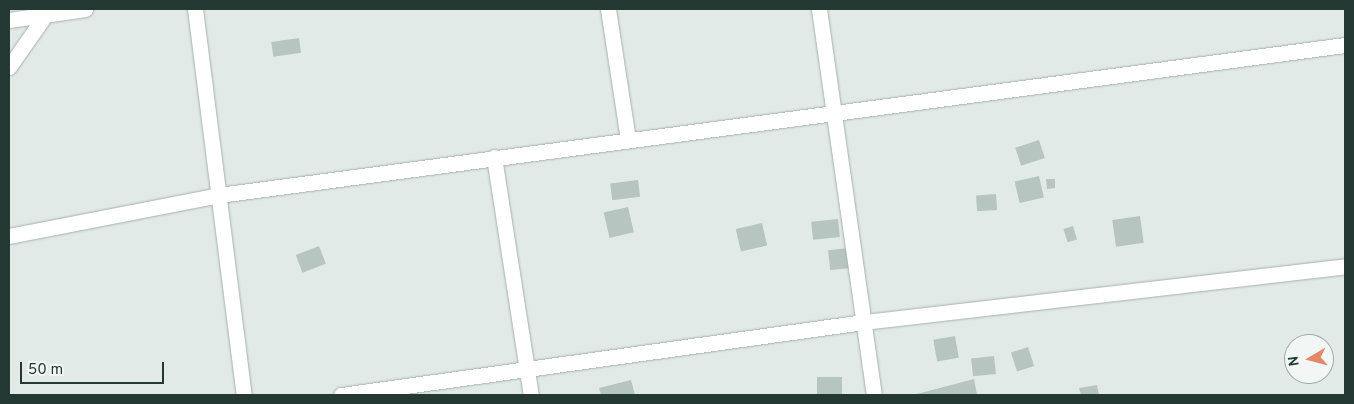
<!DOCTYPE html>
<html>
<head>
<meta charset="utf-8">
<style>
  body { margin:0 }
  #map { position:relative; width:1354px; height:404px; overflow:hidden; background:#e2eae7; font-family:Overpass,sans-serif }
  div>[style] { position:absolute }
  .building>* { inset:0; background:#b7c5c0; transform-origin:0 0 }
  .roads { filter:drop-shadow(0 0 1px #a5b1ae) drop-shadow(0 0 1px #a5b1ae) }
  .minor>* { height:15px; margin:-7.5px; padding:0 7.5px; transform-origin:7.5px; border-radius:7.5px; background:#fff }
  span { translate:-50% -50%; white-space:nowrap; text-align:center; line-height:1.15; -webkit-text-stroke:5px #f2f7f5; paint-order:stroke }
  .frame { position:absolute; inset:0; border:10px solid #243934; pointer-events:none }
  .north { position:absolute; left:1284px; top:334px; width:50px; height:50px; box-sizing:border-box; background:#f2f7f5; border:1px solid #a0aba8; border-radius:50%; rotate:262deg; font-size:14px; font-weight:700; line-height:20px; text-align:center; color:#243934 }
  .north::after { content:''; display:block; margin:auto; width:18px; height:22px; background:#e28969; clip-path:polygon(50% 0,100% 100%,50% 72%,0 100%) }
  .scale { position:absolute; left:20px; top:362px; width:144px; height:22px; box-sizing:border-box; border:2px solid #243934; border-top:0; padding-left:6px; font-size:15px; line-height:18px; white-space:nowrap; color:#243934; -webkit-text-stroke:4px #f2f7f5; paint-order:stroke }
</style>
</head>
<body>
<div id="map">
  <div class="building">
    <i style="left:299px;top:38px;width:15px;height:28px;rotate:82deg"></i>
    <i style="left:1039px;top:140px;width:19px;height:25px;rotate:72deg"></i>
    <i style="left:1039px;top:176px;width:22px;height:25px;rotate:77deg"></i>
    <i style="clip-path:polygon(1046px 179px,1055px 179px,1055px 188px,1047px 189px)"></i>
    <i style="left:638px;top:180px;width:17px;height:28px;rotate:83deg"></i>
    <i style="left:996px;top:194px;width:16px;height:20px;rotate:86deg"></i>
    <i style="left:628px;top:207px;width:26px;height:25px;rotate:77deg"></i>
    <i style="left:1140px;top:216px;width:27px;height:28px;rotate:82deg"></i>
    <i style="left:838px;top:219px;width:18px;height:27px;rotate:84deg"></i>
    <i style="left:762px;top:223px;width:23px;height:27px;rotate:77deg"></i>
    <i style="left:1073px;top:226px;width:14px;height:10px;rotate:73deg"></i>
    <i style="left:319px;top:246px;width:19px;height:25px;rotate:69deg"></i>
    <i style="left:849px;top:248px;width:20px;height:21px;rotate:84deg"></i>
    <i style="left:955px;top:336px;width:22px;height:22px;rotate:80deg"></i>
    <i style="left:1028px;top:347px;width:20px;height:18px;rotate:72deg"></i>
    <i style="left:994px;top:356px;width:18px;height:23px;rotate:84deg"></i>
    <i style="left:817px;top:377px;width:25px;height:18px"></i>
    <i style="clip-path:polygon(974px 379px,977px 395px,913px 395px)"></i>
    <i style="clip-path:polygon(631px 380px,635px 395px,601px 395px,599px 388px)"></i>
    <i style="clip-path:polygon(1097px 385px,1099px 395px,1081px 395px,1079px 388px)"></i>
  </div>
  <div class="roads">
    <div class="minor">
      <i style="left:195px;top:9px;width:389px;rotate:82.8deg"></i>
      <i style="left:608px;top:9px;width:132px;rotate:81.3deg"></i>
      <i style="left:819px;top:9px;width:390px;rotate:81.9deg"></i>
      <i style="left:9px;top:20px;width:77px;rotate:-8.2deg"></i>
      <i style="left:9px;top:67px;width:65px;rotate:-55.1deg"></i>
      <i style="left:494px;top:157px;width:241px;rotate:81.2deg"></i>
      <i style="left:9px;top:236px;width:214px;rotate:-11deg"></i>
      <i style="left:219px;top:195px;width:1136px;rotate:-7.59deg"></i>
      <i style="left:341px;top:395px;width:528px;rotate:-7.95deg"></i>
      <i style="left:864px;top:322px;width:484px;rotate:-6.6deg"></i>
    </div>
  </div>
  <div class="frame"></div>
  <div class="north">N</div>
  <div class="scale">50 m</div>
</div>
</body>
</html>
